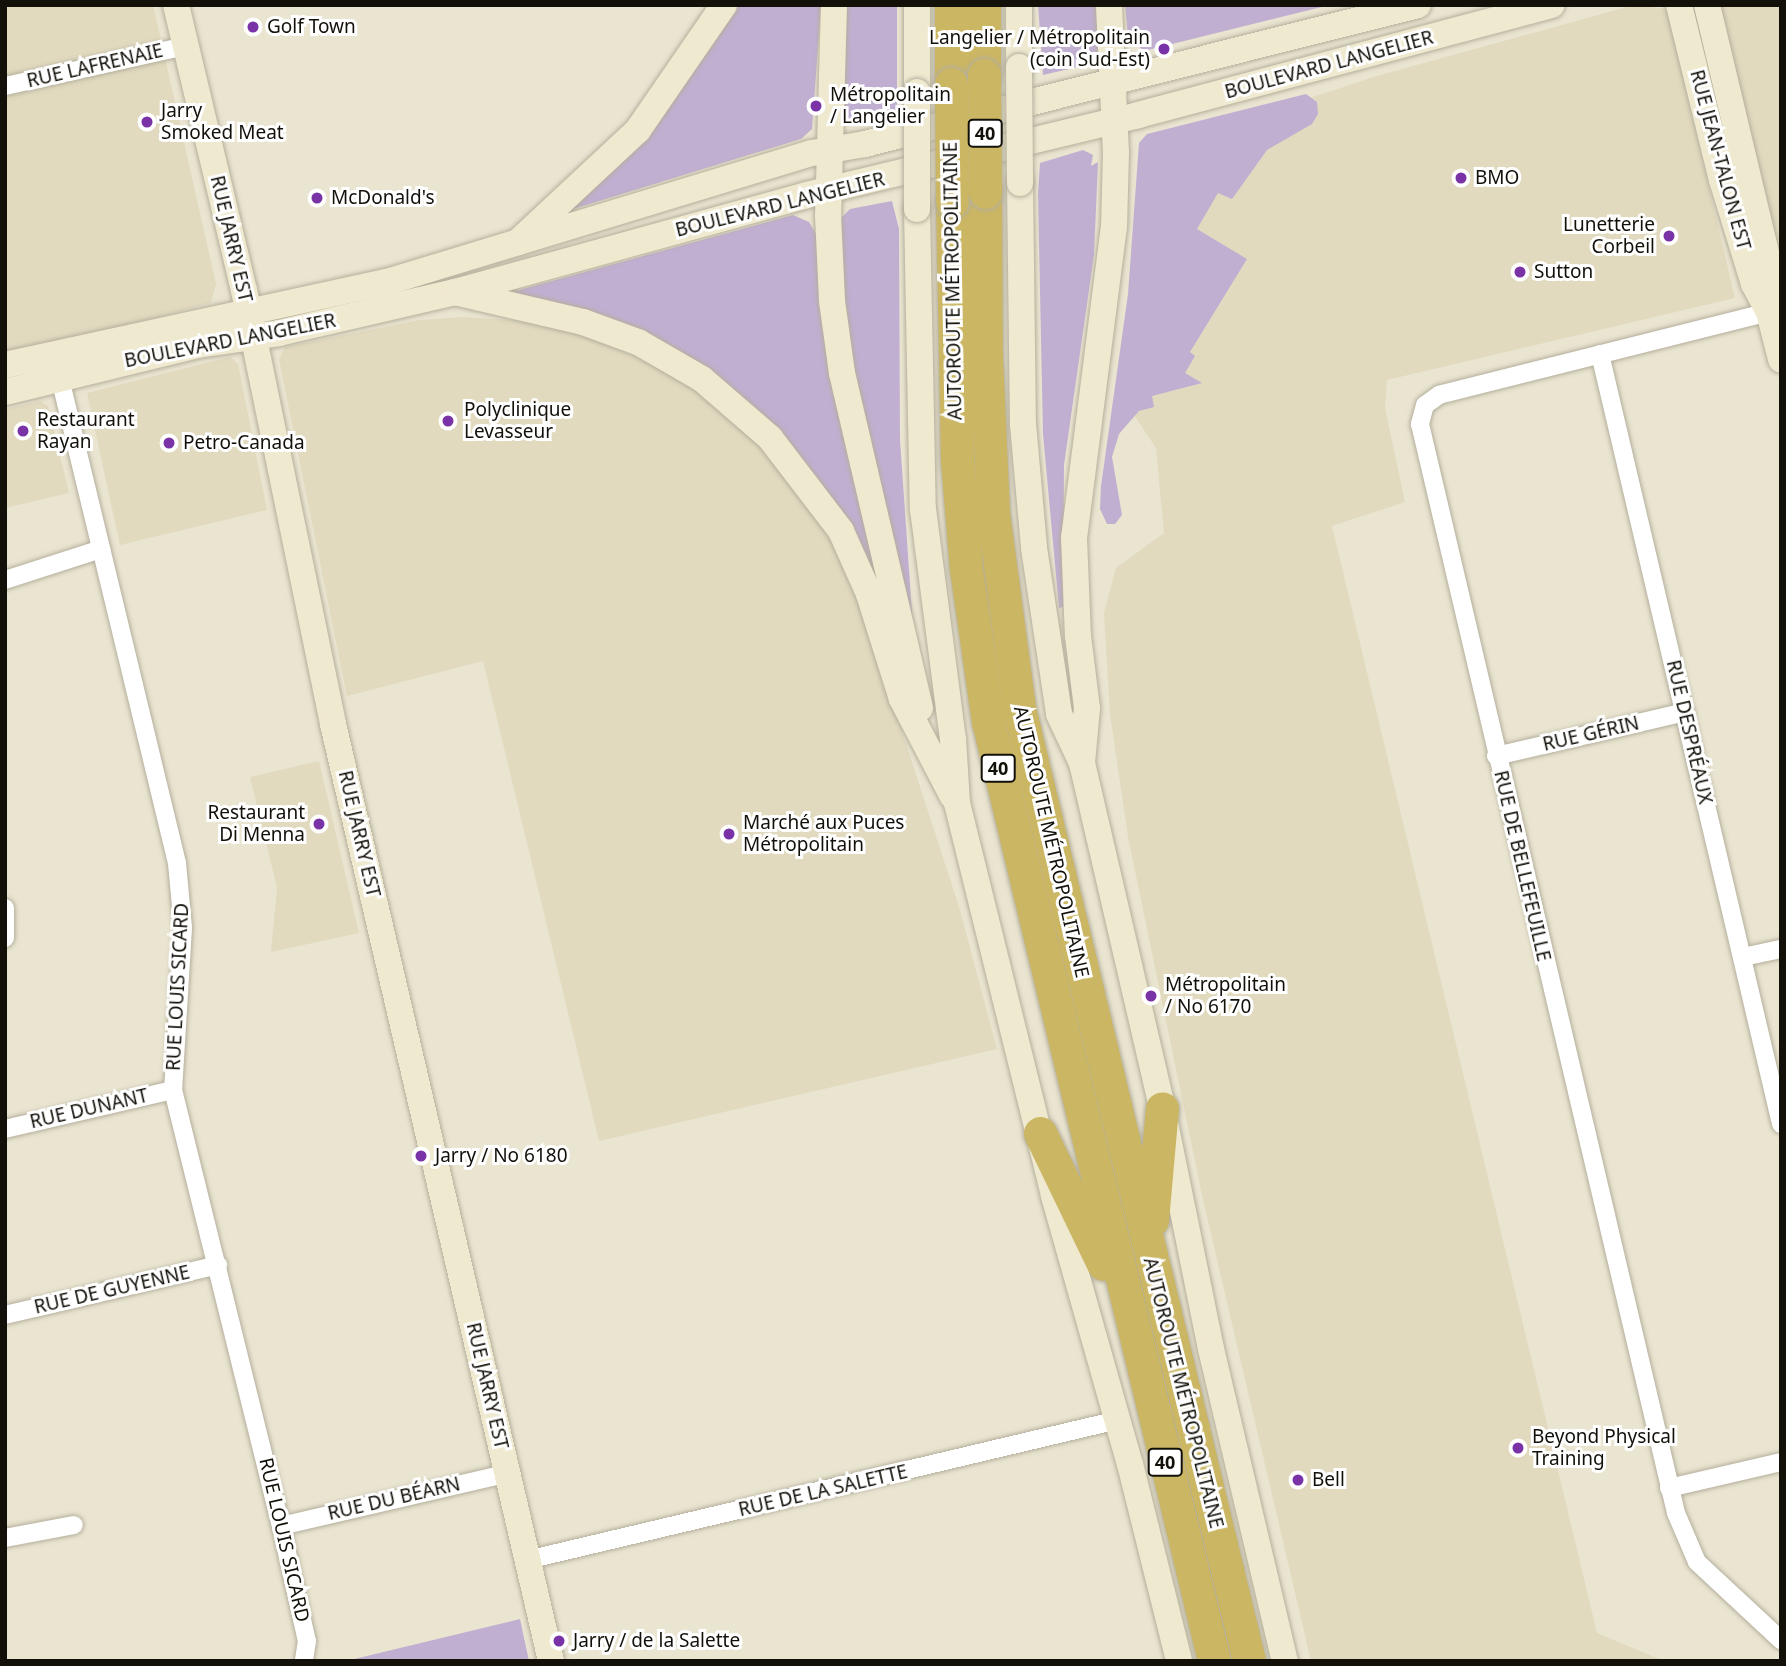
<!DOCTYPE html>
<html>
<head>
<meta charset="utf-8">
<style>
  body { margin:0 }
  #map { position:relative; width:1786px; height:1666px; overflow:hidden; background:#eae5d1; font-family:"Noto Sans",sans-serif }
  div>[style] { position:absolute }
  .built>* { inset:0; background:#e1dabf }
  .green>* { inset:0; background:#c1afd2 }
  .roads { filter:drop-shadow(0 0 2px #b4af9c) drop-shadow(0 0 2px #b4af9c) }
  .street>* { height:18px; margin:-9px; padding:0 9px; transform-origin:9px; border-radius:9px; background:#fff }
  .secondary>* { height:26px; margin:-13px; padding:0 13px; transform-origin:13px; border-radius:13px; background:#efe9d0 }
  .highway>* { height:33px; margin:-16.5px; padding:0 16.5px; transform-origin:16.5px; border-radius:16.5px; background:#cbb663 }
  .bridges { filter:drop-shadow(0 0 2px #b4af9c) drop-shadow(0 0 2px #b4af9c) }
  .secondary-bridge>* { height:26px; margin:-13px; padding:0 13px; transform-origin:13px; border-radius:13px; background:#efe9d0 }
  .highway-bridge>* { height:33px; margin:-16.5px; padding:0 16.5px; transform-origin:16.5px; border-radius:16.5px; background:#cbb663 }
  .dots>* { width:19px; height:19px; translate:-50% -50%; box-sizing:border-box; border:4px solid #fff; border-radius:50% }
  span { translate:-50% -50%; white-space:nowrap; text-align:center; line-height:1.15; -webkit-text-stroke:6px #fff; paint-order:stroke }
  .shield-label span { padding:2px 5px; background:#fff; border:2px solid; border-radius:5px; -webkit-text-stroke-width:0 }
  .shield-label { font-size:18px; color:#121009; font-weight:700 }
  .poi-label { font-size:19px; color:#121009 }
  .left { translate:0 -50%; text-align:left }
  .right { translate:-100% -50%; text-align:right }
  .street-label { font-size:19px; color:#121009 }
  .frame { position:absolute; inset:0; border:7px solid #121009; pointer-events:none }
</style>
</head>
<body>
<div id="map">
  <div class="built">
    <i style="clip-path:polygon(5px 5px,153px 5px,216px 284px,211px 303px,5px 358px)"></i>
    <i style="clip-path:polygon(1634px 5px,1667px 9px,1735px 298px,1387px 380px,1385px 408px,1405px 502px,1332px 526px,1597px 1633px,1664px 1661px,1311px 1661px,1203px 1200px,1128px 837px,1110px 714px,1104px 613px,1116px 568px,1164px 533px,1156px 448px,1126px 403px,1166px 145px,1377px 76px)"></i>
    <i style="clip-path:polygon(1720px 5px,1781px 5px,1781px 260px)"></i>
    <i style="clip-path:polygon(463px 317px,525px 321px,577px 333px,651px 363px,694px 389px,762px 446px,827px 532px,868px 626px,960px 910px,997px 1049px,599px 1141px,483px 661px,347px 696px,279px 359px,285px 347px,420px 320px)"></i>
    <i style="clip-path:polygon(230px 357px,238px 364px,267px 510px,120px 545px,87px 393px)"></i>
    <i style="clip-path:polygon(40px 401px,48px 406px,69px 493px,5px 508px,5px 409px)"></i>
    <i style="clip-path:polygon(319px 761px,359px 933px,271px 952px,277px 888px,250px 777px)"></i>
  </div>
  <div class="green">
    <i style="clip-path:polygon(734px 5px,821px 5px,812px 129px,801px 139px,570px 210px)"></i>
    <i style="clip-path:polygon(844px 5px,897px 5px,897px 111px,852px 126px,843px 120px)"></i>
    <i style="clip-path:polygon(1038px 5px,1096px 5px,1098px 51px,1091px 64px,1043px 75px)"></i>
    <i style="clip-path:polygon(1125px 5px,1330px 5px,1144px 51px,1128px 37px)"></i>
    <i style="clip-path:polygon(1306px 94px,1317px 102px,1318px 114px,1312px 124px,1267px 150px,1232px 199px,1218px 193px,1197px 229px,1247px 259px,1190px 352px,1195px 356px,1185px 373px,1202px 383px,1152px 396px,1154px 407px,1139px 411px,1119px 434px,1112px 457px,1122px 515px,1115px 524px,1107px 524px,1100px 509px,1101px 486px,1128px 294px,1139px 143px,1147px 134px)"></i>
    <i style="clip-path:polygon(1083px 150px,1093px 155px,1091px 166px,1098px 162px,1094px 255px,1064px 465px,1063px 607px,1059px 608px,1043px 434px,1038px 194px,1040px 163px)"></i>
    <i style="clip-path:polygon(892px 201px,899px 229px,900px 440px,913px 627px,864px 424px,845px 319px,839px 220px,850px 209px)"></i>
    <i style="clip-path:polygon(793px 215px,809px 222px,816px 234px,828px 369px,876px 573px,872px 574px,819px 480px,763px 416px,508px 293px)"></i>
    <i style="clip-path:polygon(520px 1619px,529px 1661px,346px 1661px)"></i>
  </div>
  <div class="roads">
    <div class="street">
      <i style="left:5px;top:86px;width:184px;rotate:-12.5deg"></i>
      <i style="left:1769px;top:312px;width:340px;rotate:165.9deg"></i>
      <i style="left:1439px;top:395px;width:17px;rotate:144deg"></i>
      <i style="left:1425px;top:405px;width:20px;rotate:105deg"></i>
      <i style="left:1420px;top:424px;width:1119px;rotate:76.77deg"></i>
      <i style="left:1676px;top:1513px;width:53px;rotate:66.8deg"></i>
      <i style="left:1697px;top:1562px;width:115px;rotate:42.9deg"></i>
      <i style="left:1600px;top:354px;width:791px;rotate:76.77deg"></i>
      <i style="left:58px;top:370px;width:507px;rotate:76.43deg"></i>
      <i style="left:177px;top:863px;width:65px;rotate:84.7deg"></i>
      <i style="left:183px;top:928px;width:162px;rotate:93.5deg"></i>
      <i style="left:173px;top:1090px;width:449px;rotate:76.1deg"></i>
      <i style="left:281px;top:1526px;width:118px;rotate:77.3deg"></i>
      <i style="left:307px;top:1641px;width:20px;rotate:99deg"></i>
      <i style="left:5px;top:580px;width:101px;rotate:-17.9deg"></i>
      <i style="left:1496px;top:756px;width:194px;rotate:-13.1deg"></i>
      <i style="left:5px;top:908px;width:30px;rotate:90deg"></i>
      <i style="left:1743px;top:957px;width:39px;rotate:-12deg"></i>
      <i style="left:5px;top:1129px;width:172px;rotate:-13.1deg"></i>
      <i style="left:5px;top:1315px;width:219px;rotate:-13.2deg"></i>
      <i style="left:1669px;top:1488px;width:115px;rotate:-13.1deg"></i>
      <i style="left:281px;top:1526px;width:233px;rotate:-13.1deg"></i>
      <i style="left:5px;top:1538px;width:70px;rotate:-10.7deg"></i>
      <i style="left:527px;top:1560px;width:607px;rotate:-13.33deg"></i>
    </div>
    <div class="secondary">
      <i style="left:176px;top:5px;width:293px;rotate:76.6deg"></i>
      <i style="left:244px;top:290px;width:443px;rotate:78.4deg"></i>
      <i style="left:333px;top:724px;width:962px;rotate:76.9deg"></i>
      <i style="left:834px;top:5px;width:210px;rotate:91.6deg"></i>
      <i style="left:828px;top:215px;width:86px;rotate:87.3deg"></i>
      <i style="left:832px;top:301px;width:73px;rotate:82.1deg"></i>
      <i style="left:842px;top:373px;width:344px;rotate:76.9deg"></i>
      <i style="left:917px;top:5px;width:87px;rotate:90deg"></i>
      <i style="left:1019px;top:5px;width:62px;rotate:90deg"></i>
      <i style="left:1109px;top:5px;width:147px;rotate:87.3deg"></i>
      <i style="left:1116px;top:152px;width:74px;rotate:91.5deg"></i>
      <i style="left:1114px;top:226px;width:315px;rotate:97.3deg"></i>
      <i style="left:1074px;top:538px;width:98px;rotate:87.7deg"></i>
      <i style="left:1078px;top:636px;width:73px;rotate:82.9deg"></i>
      <i style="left:1087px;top:708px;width:55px;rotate:95.2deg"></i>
      <i style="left:1082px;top:763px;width:354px;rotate:76.9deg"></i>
      <i style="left:1162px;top:1108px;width:246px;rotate:78.5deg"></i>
      <i style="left:1211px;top:1349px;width:321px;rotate:76.7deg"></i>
      <i style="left:1679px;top:5px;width:180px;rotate:76.2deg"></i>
      <i style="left:1722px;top:180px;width:109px;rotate:72.9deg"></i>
      <i style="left:1754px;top:284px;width:32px;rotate:62deg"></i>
      <i style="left:1769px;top:312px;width:49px;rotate:75.7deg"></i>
      <i style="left:1707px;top:5px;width:281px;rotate:76.6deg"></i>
      <i style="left:1772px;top:278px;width:34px;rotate:95deg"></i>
      <i style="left:1020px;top:183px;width:241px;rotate:89.3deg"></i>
      <i style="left:1023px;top:424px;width:124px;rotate:84.9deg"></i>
      <i style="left:1034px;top:548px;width:168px;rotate:81.4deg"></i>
      <i style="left:1059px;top:714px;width:52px;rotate:64.9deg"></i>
      <i style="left:917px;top:209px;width:300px;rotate:88.9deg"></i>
      <i style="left:923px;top:509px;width:232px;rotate:82.6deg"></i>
      <i style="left:953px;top:739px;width:64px;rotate:86.4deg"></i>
      <i style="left:957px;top:803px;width:405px;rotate:76.1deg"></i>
      <i style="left:1054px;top:1196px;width:279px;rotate:74.2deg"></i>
      <i style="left:1130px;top:1464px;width:203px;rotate:76deg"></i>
      <i style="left:518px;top:242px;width:164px;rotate:-43deg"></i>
      <i style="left:638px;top:130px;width:152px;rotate:-55.5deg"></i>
      <i style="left:455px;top:292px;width:131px;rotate:13.2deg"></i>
      <i style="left:583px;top:322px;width:59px;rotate:20deg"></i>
      <i style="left:638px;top:342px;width:74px;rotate:30deg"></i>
      <i style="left:702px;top:379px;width:90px;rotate:40.9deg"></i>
      <i style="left:770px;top:438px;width:117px;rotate:52.6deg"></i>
      <i style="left:841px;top:531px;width:69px;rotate:66deg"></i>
      <i style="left:869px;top:594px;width:110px;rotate:72.6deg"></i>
      <i style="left:902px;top:699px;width:110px;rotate:62.5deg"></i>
      <i style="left:5px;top:365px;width:391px;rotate:-12.3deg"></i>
      <i style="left:387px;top:282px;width:444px;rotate:-16.9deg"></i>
      <i style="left:812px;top:153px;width:54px;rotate:-9.6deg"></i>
      <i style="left:865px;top:144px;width:570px;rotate:-14.11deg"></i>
      <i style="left:5px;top:392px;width:199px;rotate:-13.7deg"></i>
      <i style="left:198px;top:345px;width:82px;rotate:-8.4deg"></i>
      <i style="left:279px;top:333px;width:181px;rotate:-13.1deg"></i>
      <i style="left:455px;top:292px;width:364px;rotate:-15.4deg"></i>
      <i style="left:806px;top:195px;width:342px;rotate:-13.5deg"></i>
      <i style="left:1138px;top:115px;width:428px;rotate:-14.9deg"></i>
    </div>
    <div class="highway">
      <i style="left:951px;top:5px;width:79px;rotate:90deg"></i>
      <i style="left:984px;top:75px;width:70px;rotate:-90deg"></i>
      <i style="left:985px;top:192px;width:166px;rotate:89.7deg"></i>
      <i style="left:986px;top:358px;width:155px;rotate:87.4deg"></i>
      <i style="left:993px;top:513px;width:197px;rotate:82.4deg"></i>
      <i style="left:1019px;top:708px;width:980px;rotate:76.43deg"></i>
      <i style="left:952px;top:201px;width:259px;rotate:88.9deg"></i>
      <i style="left:957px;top:460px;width:109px;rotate:85.3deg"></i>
      <i style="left:966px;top:569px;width:154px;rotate:81.8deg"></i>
      <i style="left:988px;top:721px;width:967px;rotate:76.48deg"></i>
      <i style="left:1040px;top:1133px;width:145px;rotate:64.3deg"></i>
      <i style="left:1152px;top:1220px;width:112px;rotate:-84.9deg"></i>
    </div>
  </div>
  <div class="bridges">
    <div class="secondary-bridge">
      <i style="left:1019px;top:67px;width:116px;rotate:89.5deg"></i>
      <i style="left:917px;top:92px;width:117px;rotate:90deg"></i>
    </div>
    <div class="highway-bridge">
      <i style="left:984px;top:75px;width:117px;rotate:89.5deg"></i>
      <i style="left:951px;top:84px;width:117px;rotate:89.5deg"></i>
    </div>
  </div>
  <div class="dots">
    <i style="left:253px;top:27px;background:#7933a6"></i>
    <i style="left:1164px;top:49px;background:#7933a6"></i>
    <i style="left:816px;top:106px;background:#7933a6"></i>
    <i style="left:147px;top:122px;background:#7933a6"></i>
    <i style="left:1461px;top:178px;background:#7933a6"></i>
    <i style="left:317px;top:198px;background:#7933a6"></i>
    <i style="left:1669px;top:236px;background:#7933a6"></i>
    <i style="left:1520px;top:272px;background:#7933a6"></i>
    <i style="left:448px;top:421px;background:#7933a6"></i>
    <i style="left:23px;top:431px;background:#7933a6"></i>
    <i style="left:169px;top:443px;background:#7933a6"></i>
    <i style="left:319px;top:824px;background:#7933a6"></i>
    <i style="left:729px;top:834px;background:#7933a6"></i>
    <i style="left:1151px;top:996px;background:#7933a6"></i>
    <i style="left:421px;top:1156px;background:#7933a6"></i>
    <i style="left:1518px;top:1448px;background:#7933a6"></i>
    <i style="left:1298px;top:1480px;background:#7933a6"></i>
    <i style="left:559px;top:1641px;background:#7933a6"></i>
  </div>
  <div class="shield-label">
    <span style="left:985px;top:133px">40</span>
    <span style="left:998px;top:768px">40</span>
    <span style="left:1165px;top:1462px">40</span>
  </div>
  <div class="poi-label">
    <span class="left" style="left:267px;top:27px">Golf Town</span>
    <span class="right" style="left:1150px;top:49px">Langelier / Métropolitain<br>(coin Sud-Est)</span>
    <span class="left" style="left:830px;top:106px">Métropolitain<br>/ Langelier</span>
    <span class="left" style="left:161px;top:122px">Jarry<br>Smoked Meat</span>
    <span class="left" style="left:1475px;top:178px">BMO</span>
    <span class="left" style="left:331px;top:198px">McDonald's</span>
    <span class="right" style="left:1655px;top:236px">Lunetterie<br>Corbeil</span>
    <span class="left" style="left:1534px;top:272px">Sutton</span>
    <span class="left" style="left:464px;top:421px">Polyclinique<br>Levasseur</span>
    <span class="left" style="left:37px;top:431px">Restaurant<br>Rayan</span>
    <span class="left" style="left:183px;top:443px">Petro-Canada</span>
    <span class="right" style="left:305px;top:824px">Restaurant<br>Di Menna</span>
    <span class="left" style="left:743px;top:834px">Marché aux Puces<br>Métropolitain</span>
    <span class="left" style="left:1165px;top:996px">Métropolitain<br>/ No 6170</span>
    <span class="left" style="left:435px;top:1156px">Jarry / No 6180</span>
    <span class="left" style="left:1532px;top:1448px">Beyond Physical<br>Training</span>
    <span class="left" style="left:1312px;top:1480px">Bell</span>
    <span class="left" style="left:573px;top:1641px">Jarry / de la Salette</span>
  </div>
  <div class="street-label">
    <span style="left:1329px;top:65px;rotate:-15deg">BOULEVARD LANGELIER</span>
    <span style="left:95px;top:66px;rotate:-13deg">RUE LAFRENAIE</span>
    <span style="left:1720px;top:160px;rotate:75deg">RUE JEAN-TALON EST</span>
    <span style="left:780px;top:205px;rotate:-14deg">BOULEVARD LANGELIER</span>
    <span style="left:231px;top:239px;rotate:77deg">RUE JARRY EST</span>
    <span style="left:953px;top:281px;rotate:-91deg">AUTOROUTE MÉTROPOLITAINE</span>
    <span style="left:230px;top:341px;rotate:-11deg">BOULEVARD LANGELIER</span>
    <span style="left:1689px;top:732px;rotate:77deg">RUE DESPRÉAUX</span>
    <span style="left:1591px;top:734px;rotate:-13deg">RUE GÉRIN</span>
    <span style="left:359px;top:834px;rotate:77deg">RUE JARRY EST</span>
    <span style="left:1051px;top:842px;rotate:77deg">AUTOROUTE MÉTROPOLITAINE</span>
    <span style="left:1522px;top:866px;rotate:77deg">RUE DE BELLEFEUILLE</span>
    <span style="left:178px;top:987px;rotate:-87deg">RUE LOUIS SICARD</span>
    <span style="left:89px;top:1109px;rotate:-13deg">RUE DUNANT</span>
    <span style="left:112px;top:1290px;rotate:-13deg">RUE DE GUYENNE</span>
    <span style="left:487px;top:1386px;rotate:77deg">RUE JARRY EST</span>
    <span style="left:1183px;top:1393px;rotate:76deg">AUTOROUTE MÉTROPOLITAINE</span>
    <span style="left:823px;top:1491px;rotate:-13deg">RUE DE LA SALETTE</span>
    <span style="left:394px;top:1499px;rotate:-13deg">RUE DU BÉARN</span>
    <span style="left:284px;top:1540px;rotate:77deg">RUE LOUIS SICARD</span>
  </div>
  <div class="frame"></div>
</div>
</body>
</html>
